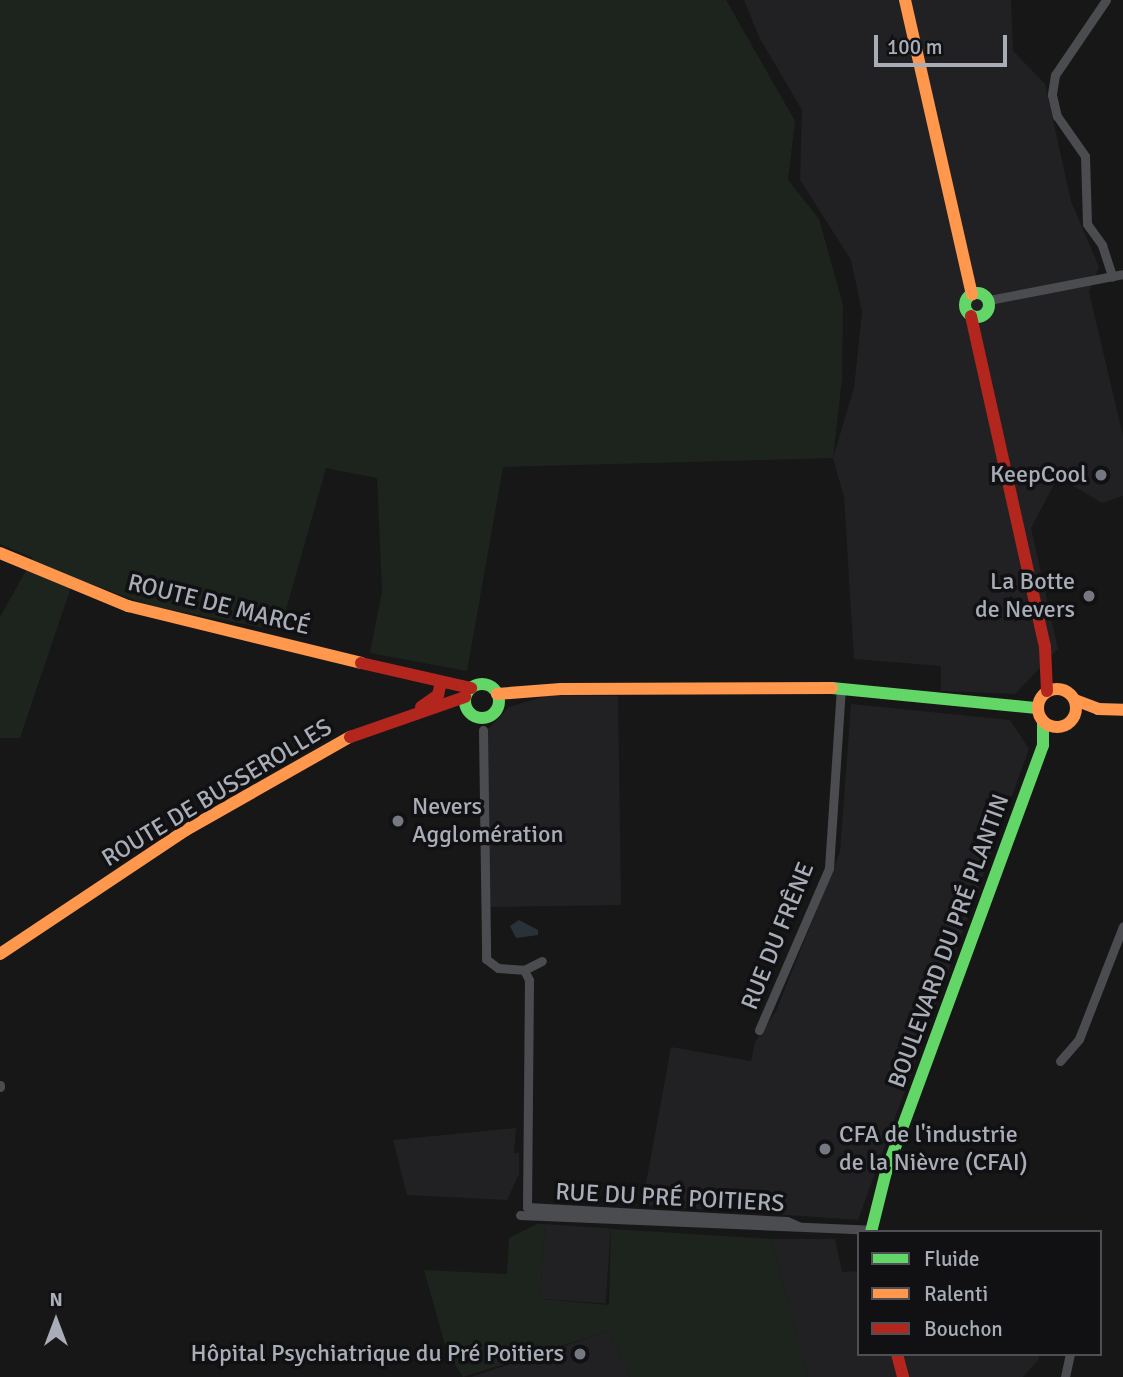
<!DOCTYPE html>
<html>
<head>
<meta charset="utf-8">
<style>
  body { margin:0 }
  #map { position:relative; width:1123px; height:1377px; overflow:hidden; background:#171717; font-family:Signika,sans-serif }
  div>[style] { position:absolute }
  .built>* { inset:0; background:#212123; transform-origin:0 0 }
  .green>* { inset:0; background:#1d241e }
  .water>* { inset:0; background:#2a3239 }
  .street>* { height:9px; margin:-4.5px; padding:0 4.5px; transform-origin:4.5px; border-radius:4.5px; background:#4b4c50 }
  .fast>* { height:12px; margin:-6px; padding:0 6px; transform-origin:6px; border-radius:6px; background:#63d668 }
  .fast>.ring { margin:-6px; padding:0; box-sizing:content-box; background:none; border:12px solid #63d668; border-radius:50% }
  .slow>* { height:12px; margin:-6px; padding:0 6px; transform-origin:6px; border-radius:6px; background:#ff974d }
  .slow>.ring { margin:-6px; padding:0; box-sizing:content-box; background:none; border:12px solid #ff974d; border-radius:50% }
  .jam>* { height:12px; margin:-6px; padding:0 6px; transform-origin:6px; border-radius:6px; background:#b3261e }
  .dots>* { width:19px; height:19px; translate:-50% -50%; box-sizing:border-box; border:4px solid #111113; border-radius:50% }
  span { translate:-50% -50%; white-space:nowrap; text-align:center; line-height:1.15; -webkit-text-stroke:7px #111113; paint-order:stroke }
  .poi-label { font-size:24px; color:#a8adb8 }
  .right { translate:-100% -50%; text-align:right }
  .left { translate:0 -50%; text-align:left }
  .street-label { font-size:24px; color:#a8adb8 }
  .legend { position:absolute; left:857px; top:1230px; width:245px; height:126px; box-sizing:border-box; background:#111113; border:2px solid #4d4f55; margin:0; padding:9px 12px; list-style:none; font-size:21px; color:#a8adb8 }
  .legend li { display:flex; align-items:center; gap:14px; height:35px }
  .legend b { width:35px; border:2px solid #4d4f55 }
  .north { position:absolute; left:21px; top:1286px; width:70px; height:70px; -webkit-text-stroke:5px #111113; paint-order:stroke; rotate:0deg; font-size:19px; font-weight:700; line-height:28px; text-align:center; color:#a8adb8 }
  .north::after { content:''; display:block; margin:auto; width:24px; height:32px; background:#a8adb8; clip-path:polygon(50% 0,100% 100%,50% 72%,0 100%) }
  .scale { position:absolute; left:874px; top:35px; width:133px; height:32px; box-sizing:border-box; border:4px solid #a8adb8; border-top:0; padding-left:9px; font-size:21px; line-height:24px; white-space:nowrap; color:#a8adb8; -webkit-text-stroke:5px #111113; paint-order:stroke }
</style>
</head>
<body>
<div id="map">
  <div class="built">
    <i style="clip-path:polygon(744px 0,1011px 0,1013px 51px,1045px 84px,1071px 201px,1099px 267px,1089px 292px,1123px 436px,1123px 496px,1102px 503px,1058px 477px,1031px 528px,1058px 649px,1015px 694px,941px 691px,941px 666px,854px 659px,844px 497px,833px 458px,854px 388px,862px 312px,851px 260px,800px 180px,802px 110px,759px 37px)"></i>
    <i style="clip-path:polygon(549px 695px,618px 696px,621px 905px,490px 907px,487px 730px,509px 707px)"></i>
    <i style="clip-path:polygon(851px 704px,1010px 720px,1029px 749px,858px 1220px,642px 1205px,671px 1047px,751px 1061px,755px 1042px,776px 1011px,840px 852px)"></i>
    <i style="clip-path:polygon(516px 1128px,514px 1153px,519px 1153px,519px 1174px,507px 1200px,407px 1195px,393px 1140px)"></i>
    <i style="left:545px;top:1224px;width:66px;height:75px;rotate:4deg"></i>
    <i style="clip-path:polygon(771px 1239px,835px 1239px,842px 1272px,859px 1271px,859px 1354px,1039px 1354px,1039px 1359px,1023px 1377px,808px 1377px)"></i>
    <i style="clip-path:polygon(609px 1331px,630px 1377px,471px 1377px)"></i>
  </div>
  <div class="green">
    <i style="clip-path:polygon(0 0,726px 0,795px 121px,788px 180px,819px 219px,843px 305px,842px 379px,833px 458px,503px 467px,467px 671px,370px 653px,382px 591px,377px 478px,326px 468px,280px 631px,151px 606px,74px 578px,20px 738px,0 738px,0 617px,33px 558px,0 544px)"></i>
    <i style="clip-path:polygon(537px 1224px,545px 1224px,540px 1299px,609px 1305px,611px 1229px,771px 1239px,808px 1377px,630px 1377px,609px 1331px,463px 1377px,447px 1352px,424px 1270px,507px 1274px,509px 1238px)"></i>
  </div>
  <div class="water">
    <i style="clip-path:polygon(519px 920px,538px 930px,538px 935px,516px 938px,510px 926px)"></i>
  </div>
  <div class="street">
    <i style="left:1106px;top:0;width:91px;rotate:124.2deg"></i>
    <i style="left:1055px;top:75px;width:20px;rotate:99deg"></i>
    <i style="left:1052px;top:95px;width:22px;rotate:77deg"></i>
    <i style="left:1057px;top:116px;width:49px;rotate:55deg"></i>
    <i style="left:1085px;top:156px;width:68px;rotate:88.3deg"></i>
    <i style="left:1087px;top:224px;width:26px;rotate:54deg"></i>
    <i style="left:1102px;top:245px;width:33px;rotate:72deg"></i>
    <i style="left:989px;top:300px;width:136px;rotate:-11deg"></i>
    <i style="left:483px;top:730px;width:229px;rotate:89.2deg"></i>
    <i style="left:486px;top:959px;width:15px;rotate:37deg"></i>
    <i style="left:498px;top:968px;width:26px;rotate:4deg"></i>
    <i style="left:524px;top:970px;width:11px;rotate:63deg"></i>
    <i style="left:529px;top:980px;width:227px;rotate:90.5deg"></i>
    <i style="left:527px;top:1207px;width:260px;rotate:3.1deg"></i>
    <i style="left:787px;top:1221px;width:12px;rotate:24deg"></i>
    <i style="left:524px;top:970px;width:20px;rotate:-27deg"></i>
    <i style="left:759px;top:1030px;width:176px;rotate:-66.6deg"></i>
    <i style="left:829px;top:868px;width:180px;rotate:-86.2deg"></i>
    <i style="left:1060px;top:1061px;width:29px;rotate:-49deg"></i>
    <i style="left:1079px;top:1039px;width:121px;rotate:-68.7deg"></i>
    <i style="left:0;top:1085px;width:2px;rotate:90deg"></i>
    <i style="left:520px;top:1215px;width:351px;rotate:2.4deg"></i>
    <i style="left:1065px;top:1377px;width:24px;rotate:-78deg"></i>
  </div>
  <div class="fast">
    <i class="ring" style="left:965px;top:293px;width:12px;height:12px"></i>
    <i class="ring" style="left:465px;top:684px;width:22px;height:22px"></i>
    <i style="left:832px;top:688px;width:206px;rotate:5.6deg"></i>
    <i style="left:871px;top:1232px;width:62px;rotate:-76deg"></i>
    <i style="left:886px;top:1172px;width:455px;rotate:-69.8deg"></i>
    <i style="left:1043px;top:745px;width:23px;rotate:-90deg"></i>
  </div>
  <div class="slow">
    <i style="left:905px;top:0;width:302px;rotate:77.2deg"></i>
    <i style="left:0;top:553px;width:139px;rotate:22.5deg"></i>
    <i style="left:128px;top:606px;width:240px;rotate:13.7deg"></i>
    <i class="ring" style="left:1038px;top:689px;width:26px;height:26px"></i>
    <i style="left:497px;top:694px;width:64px;rotate:-4.5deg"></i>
    <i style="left:561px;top:689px;width:271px;rotate:-0.2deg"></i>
    <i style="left:1075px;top:700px;width:25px;rotate:21deg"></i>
    <i style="left:1098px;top:709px;width:25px;rotate:2deg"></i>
    <i style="left:0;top:954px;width:224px;rotate:-33.7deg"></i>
    <i style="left:186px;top:830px;width:189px;rotate:-29.6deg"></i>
  </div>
  <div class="jam">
    <i style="left:971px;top:316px;width:339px;rotate:77.4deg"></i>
    <i style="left:1045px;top:647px;width:44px;rotate:87.4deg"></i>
    <i style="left:361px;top:663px;width:113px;rotate:12.8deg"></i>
    <i style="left:421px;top:707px;width:21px;rotate:-35deg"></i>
    <i style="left:438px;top:695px;width:13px;rotate:-77deg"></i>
    <i style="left:350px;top:737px;width:122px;rotate:-19.2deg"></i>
    <i style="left:897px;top:1354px;width:24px;rotate:75deg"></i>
  </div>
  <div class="dots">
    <i style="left:1101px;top:475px;background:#757880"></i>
    <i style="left:1089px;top:596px;background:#757880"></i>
    <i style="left:398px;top:821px;background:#757880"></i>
    <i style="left:825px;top:1149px;background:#757880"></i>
    <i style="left:580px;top:1354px;background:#757880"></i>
  </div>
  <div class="poi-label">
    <span class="right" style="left:1087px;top:475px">KeepCool</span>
    <span class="right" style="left:1075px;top:596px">La Botte<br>de Nevers</span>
    <span class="left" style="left:412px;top:821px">Nevers<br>Agglomération</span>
    <span class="left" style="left:839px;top:1149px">CFA de l'industrie<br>de la Nièvre (CFAI)</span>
    <span class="right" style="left:564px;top:1354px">Hôpital Psychiatrique du Pré Poitiers</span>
  </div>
  <div class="street-label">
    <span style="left:219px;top:605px;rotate:14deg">ROUTE DE MARCÉ</span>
    <span style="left:217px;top:793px;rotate:-31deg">ROUTE DE BUSSEROLLES</span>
    <span style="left:778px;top:936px;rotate:-68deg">RUE DU FRÊNE</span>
    <span style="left:949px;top:941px;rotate:-70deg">BOULEVARD DU PRÉ PLANTIN</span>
    <span style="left:670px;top:1198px;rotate:3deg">RUE DU PRÉ POITIERS</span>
  </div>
  <ul class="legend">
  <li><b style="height:9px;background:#63d668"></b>Fluide</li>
  <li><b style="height:9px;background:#ff974d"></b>Ralenti</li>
  <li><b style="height:9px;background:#b3261e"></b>Bouchon</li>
  </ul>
  <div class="north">N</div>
  <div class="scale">100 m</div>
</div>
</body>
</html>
